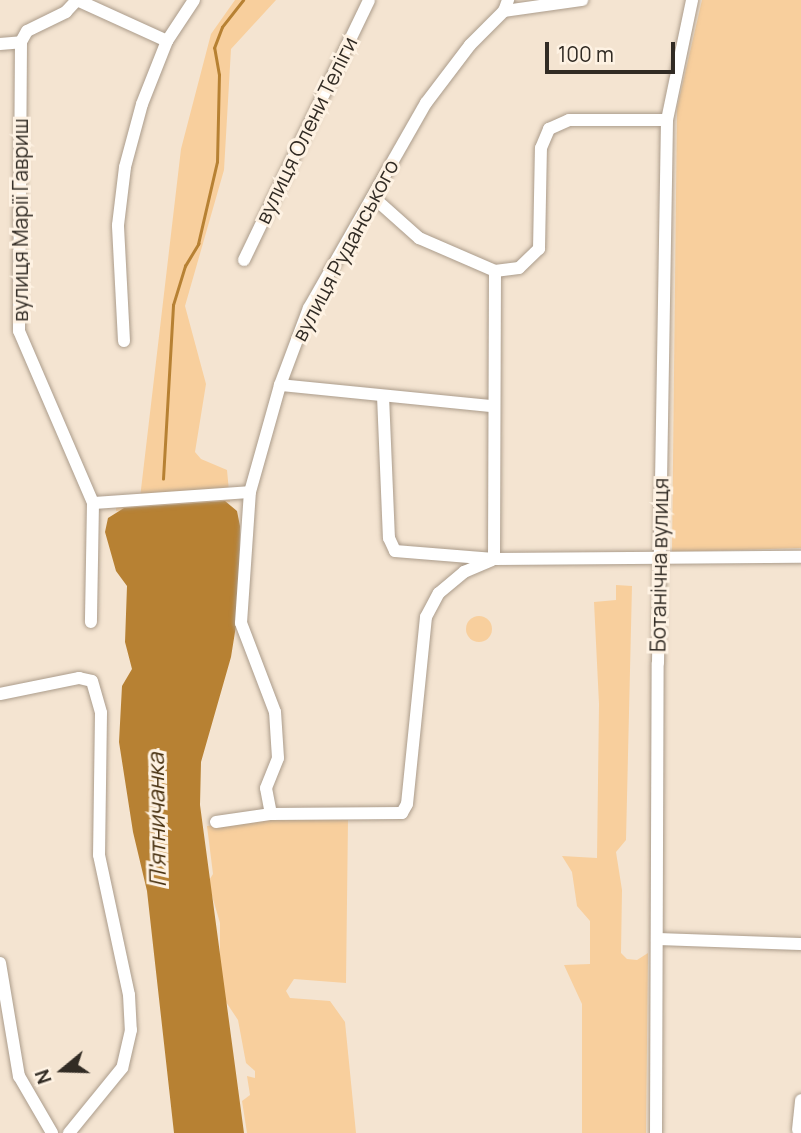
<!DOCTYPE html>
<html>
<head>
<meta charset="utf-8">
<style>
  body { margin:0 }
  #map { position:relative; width:801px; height:1133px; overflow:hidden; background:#f4e4d1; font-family:Manrope,sans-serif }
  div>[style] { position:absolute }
  .green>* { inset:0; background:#f8cf9d }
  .round { border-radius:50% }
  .water>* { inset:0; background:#b78133 }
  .stream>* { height:2.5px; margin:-1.25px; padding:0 1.25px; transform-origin:1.25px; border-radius:1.25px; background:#b78133 }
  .roads { filter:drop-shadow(0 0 2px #ab9c8b) drop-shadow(0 0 2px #ab9c8b) }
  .minor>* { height:12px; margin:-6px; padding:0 6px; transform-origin:6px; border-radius:6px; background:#fff }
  span { translate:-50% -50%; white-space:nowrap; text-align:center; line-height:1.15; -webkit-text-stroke:6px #fef2e3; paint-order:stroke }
  .street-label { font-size:21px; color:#312b24 }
  .water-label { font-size:23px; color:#483110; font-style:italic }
  .north { position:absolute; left:28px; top:1035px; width:70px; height:70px; -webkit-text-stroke:5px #fef2e3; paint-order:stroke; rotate:251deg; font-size:19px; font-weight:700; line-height:28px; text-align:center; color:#312b24 }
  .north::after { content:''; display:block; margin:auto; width:24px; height:32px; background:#312b24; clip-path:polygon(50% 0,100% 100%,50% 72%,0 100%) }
  .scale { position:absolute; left:545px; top:42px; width:130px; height:32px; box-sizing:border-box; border:4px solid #312b24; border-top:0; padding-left:9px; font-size:21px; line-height:24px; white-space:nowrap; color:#312b24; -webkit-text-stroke:5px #fef2e3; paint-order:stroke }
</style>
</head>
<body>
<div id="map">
  <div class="green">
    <i style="clip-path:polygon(235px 0,276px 0,231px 49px,224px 170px,185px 306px,206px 384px,195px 452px,201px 459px,227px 470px,230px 502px,116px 511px,116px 500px,140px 498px,181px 149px,211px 34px)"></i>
    <i style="clip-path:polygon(702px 0,801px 0,801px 548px,672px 552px,677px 108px)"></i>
    <i style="clip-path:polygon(616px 585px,632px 586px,626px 840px,616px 852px,622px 890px,621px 953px,627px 959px,637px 960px,648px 953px,646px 1133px,582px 1133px,582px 1004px,564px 965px,590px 964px,590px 921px,577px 906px,572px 872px,562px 856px,597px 858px,599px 704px,594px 602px,616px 600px)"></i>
    <i class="round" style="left:466px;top:616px;width:26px;height:26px"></i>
    <i style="clip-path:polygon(299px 816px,348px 820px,346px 983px,294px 979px,286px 991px,290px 998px,330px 1001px,345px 1022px,356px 1133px,247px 1133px,242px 1101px,250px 1095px,247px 1076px,255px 1078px,255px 1071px,246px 1063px,238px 1020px,220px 993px,220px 923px,208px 882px,213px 874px,207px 826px)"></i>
  </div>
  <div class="water">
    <i style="clip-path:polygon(225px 501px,237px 511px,240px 526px,239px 607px,231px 657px,201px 762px,200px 805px,244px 1133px,174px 1133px,147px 891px,133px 832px,119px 742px,122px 686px,132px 669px,125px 642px,127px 586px,116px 571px,105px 532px,108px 518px,124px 508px)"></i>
  </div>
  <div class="stream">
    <i style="left:163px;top:479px;width:174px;rotate:-86.7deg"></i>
    <i style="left:173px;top:305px;width:41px;rotate:-72.9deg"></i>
    <i style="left:185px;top:266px;width:26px;rotate:-59deg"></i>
    <i style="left:198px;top:244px;width:84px;rotate:-77deg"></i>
    <i style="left:217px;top:162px;width:87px;rotate:-88.7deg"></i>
    <i style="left:219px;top:75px;width:27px;rotate:-100deg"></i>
    <i style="left:214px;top:48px;width:22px;rotate:-69deg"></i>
    <i style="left:222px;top:27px;width:34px;rotate:-52deg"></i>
  </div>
  <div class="roads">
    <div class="minor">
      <i style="left:77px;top:0;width:16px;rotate:133deg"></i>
      <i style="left:66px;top:12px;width:43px;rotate:154deg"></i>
      <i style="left:27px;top:31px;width:13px;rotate:119deg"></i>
      <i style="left:21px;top:42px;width:289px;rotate:90.4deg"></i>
      <i style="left:19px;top:331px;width:187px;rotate:66.7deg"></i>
      <i style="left:93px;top:503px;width:119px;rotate:91deg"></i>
      <i style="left:77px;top:0;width:99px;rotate:24.5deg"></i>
      <i style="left:504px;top:11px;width:79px;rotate:-8deg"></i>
      <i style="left:0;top:44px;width:21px;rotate:-5deg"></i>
      <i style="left:373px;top:197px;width:62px;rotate:41.7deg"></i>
      <i style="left:419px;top:238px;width:83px;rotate:23.5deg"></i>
      <i style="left:495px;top:271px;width:288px;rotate:90.2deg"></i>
      <i style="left:244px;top:260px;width:288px;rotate:-64.3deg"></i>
      <i style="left:495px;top:271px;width:24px;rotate:-7deg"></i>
      <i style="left:519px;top:268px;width:28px;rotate:-44deg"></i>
      <i style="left:539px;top:249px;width:101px;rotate:-88.9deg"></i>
      <i style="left:541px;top:148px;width:21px;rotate:-67deg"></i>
      <i style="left:549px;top:129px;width:22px;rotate:-24deg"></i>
      <i style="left:569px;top:120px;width:98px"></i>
      <i style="left:124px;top:341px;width:116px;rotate:-93deg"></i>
      <i style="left:118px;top:225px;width:58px;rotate:-83.1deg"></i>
      <i style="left:125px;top:167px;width:65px;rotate:-74.9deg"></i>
      <i style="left:142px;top:104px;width:68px;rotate:-68.4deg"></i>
      <i style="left:167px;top:41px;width:49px;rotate:-56.6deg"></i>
      <i style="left:280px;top:385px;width:213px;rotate:5.7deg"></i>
      <i style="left:383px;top:396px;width:142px;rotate:87.6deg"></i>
      <i style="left:389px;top:538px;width:14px;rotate:65deg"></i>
      <i style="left:395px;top:551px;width:99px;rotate:4.6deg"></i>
      <i style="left:494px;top:559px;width:307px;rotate:-0.4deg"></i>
      <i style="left:93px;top:503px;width:157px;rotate:-4deg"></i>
      <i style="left:0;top:694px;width:81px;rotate:-11.4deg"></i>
      <i style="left:79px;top:678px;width:13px;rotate:13deg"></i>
      <i style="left:92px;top:681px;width:33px;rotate:74deg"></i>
      <i style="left:101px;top:713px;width:142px;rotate:90.8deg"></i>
      <i style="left:99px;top:855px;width:143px;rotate:77.9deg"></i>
      <i style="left:129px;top:995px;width:35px;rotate:87deg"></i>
      <i style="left:131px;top:1030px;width:39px;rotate:103deg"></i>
      <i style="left:122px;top:1068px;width:84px;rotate:129.2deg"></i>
      <i style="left:271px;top:814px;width:26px;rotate:-101deg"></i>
      <i style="left:266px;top:788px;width:32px;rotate:-68deg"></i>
      <i style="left:278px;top:758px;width:46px;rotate:-93.7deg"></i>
      <i style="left:275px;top:712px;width:95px;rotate:-110.9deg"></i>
      <i style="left:241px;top:623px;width:131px;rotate:-86.1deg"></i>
      <i style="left:250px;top:492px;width:111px;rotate:-74.3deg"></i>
      <i style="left:280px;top:385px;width:82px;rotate:-69.4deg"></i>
      <i style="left:309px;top:308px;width:236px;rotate:-60.3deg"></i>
      <i style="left:426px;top:103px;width:73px;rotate:-52.8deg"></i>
      <i style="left:470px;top:45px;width:48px;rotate:-45deg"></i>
      <i style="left:504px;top:11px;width:12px;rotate:-70deg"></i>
      <i style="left:216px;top:822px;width:56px;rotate:-8.3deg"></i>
      <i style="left:271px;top:814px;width:131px;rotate:-0.4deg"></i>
      <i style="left:402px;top:813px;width:10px;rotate:-61deg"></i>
      <i style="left:407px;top:804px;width:188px;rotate:-84.2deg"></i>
      <i style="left:426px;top:617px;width:27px;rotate:-62deg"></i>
      <i style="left:439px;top:593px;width:33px;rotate:-40deg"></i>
      <i style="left:464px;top:572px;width:30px;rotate:-23deg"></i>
      <i style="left:657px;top:939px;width:144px;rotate:2deg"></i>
      <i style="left:0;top:963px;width:115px;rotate:80.5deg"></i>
      <i style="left:19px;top:1076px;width:66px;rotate:59.9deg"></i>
      <i style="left:798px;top:1130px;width:30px;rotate:-84deg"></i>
      <i style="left:656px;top:1133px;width:470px;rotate:-89.8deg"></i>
      <i style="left:658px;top:663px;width:543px;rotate:-89.05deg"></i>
      <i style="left:667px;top:120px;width:123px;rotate:-78.2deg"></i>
    </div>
  </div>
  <div class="street-label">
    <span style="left:306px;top:130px;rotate:-64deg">вулиця Олени Теліги</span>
    <span style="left:20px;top:220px;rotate:-90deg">вулиця Марії Гавриш</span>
    <span style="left:345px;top:250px;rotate:-62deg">вулиця Руданського</span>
    <span style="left:659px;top:565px;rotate:-89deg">Ботанічна вулиця</span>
  </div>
  <div class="water-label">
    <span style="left:156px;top:820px;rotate:-91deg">П'ятничанка</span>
  </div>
  <div class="north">N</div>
  <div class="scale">100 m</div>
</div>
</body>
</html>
